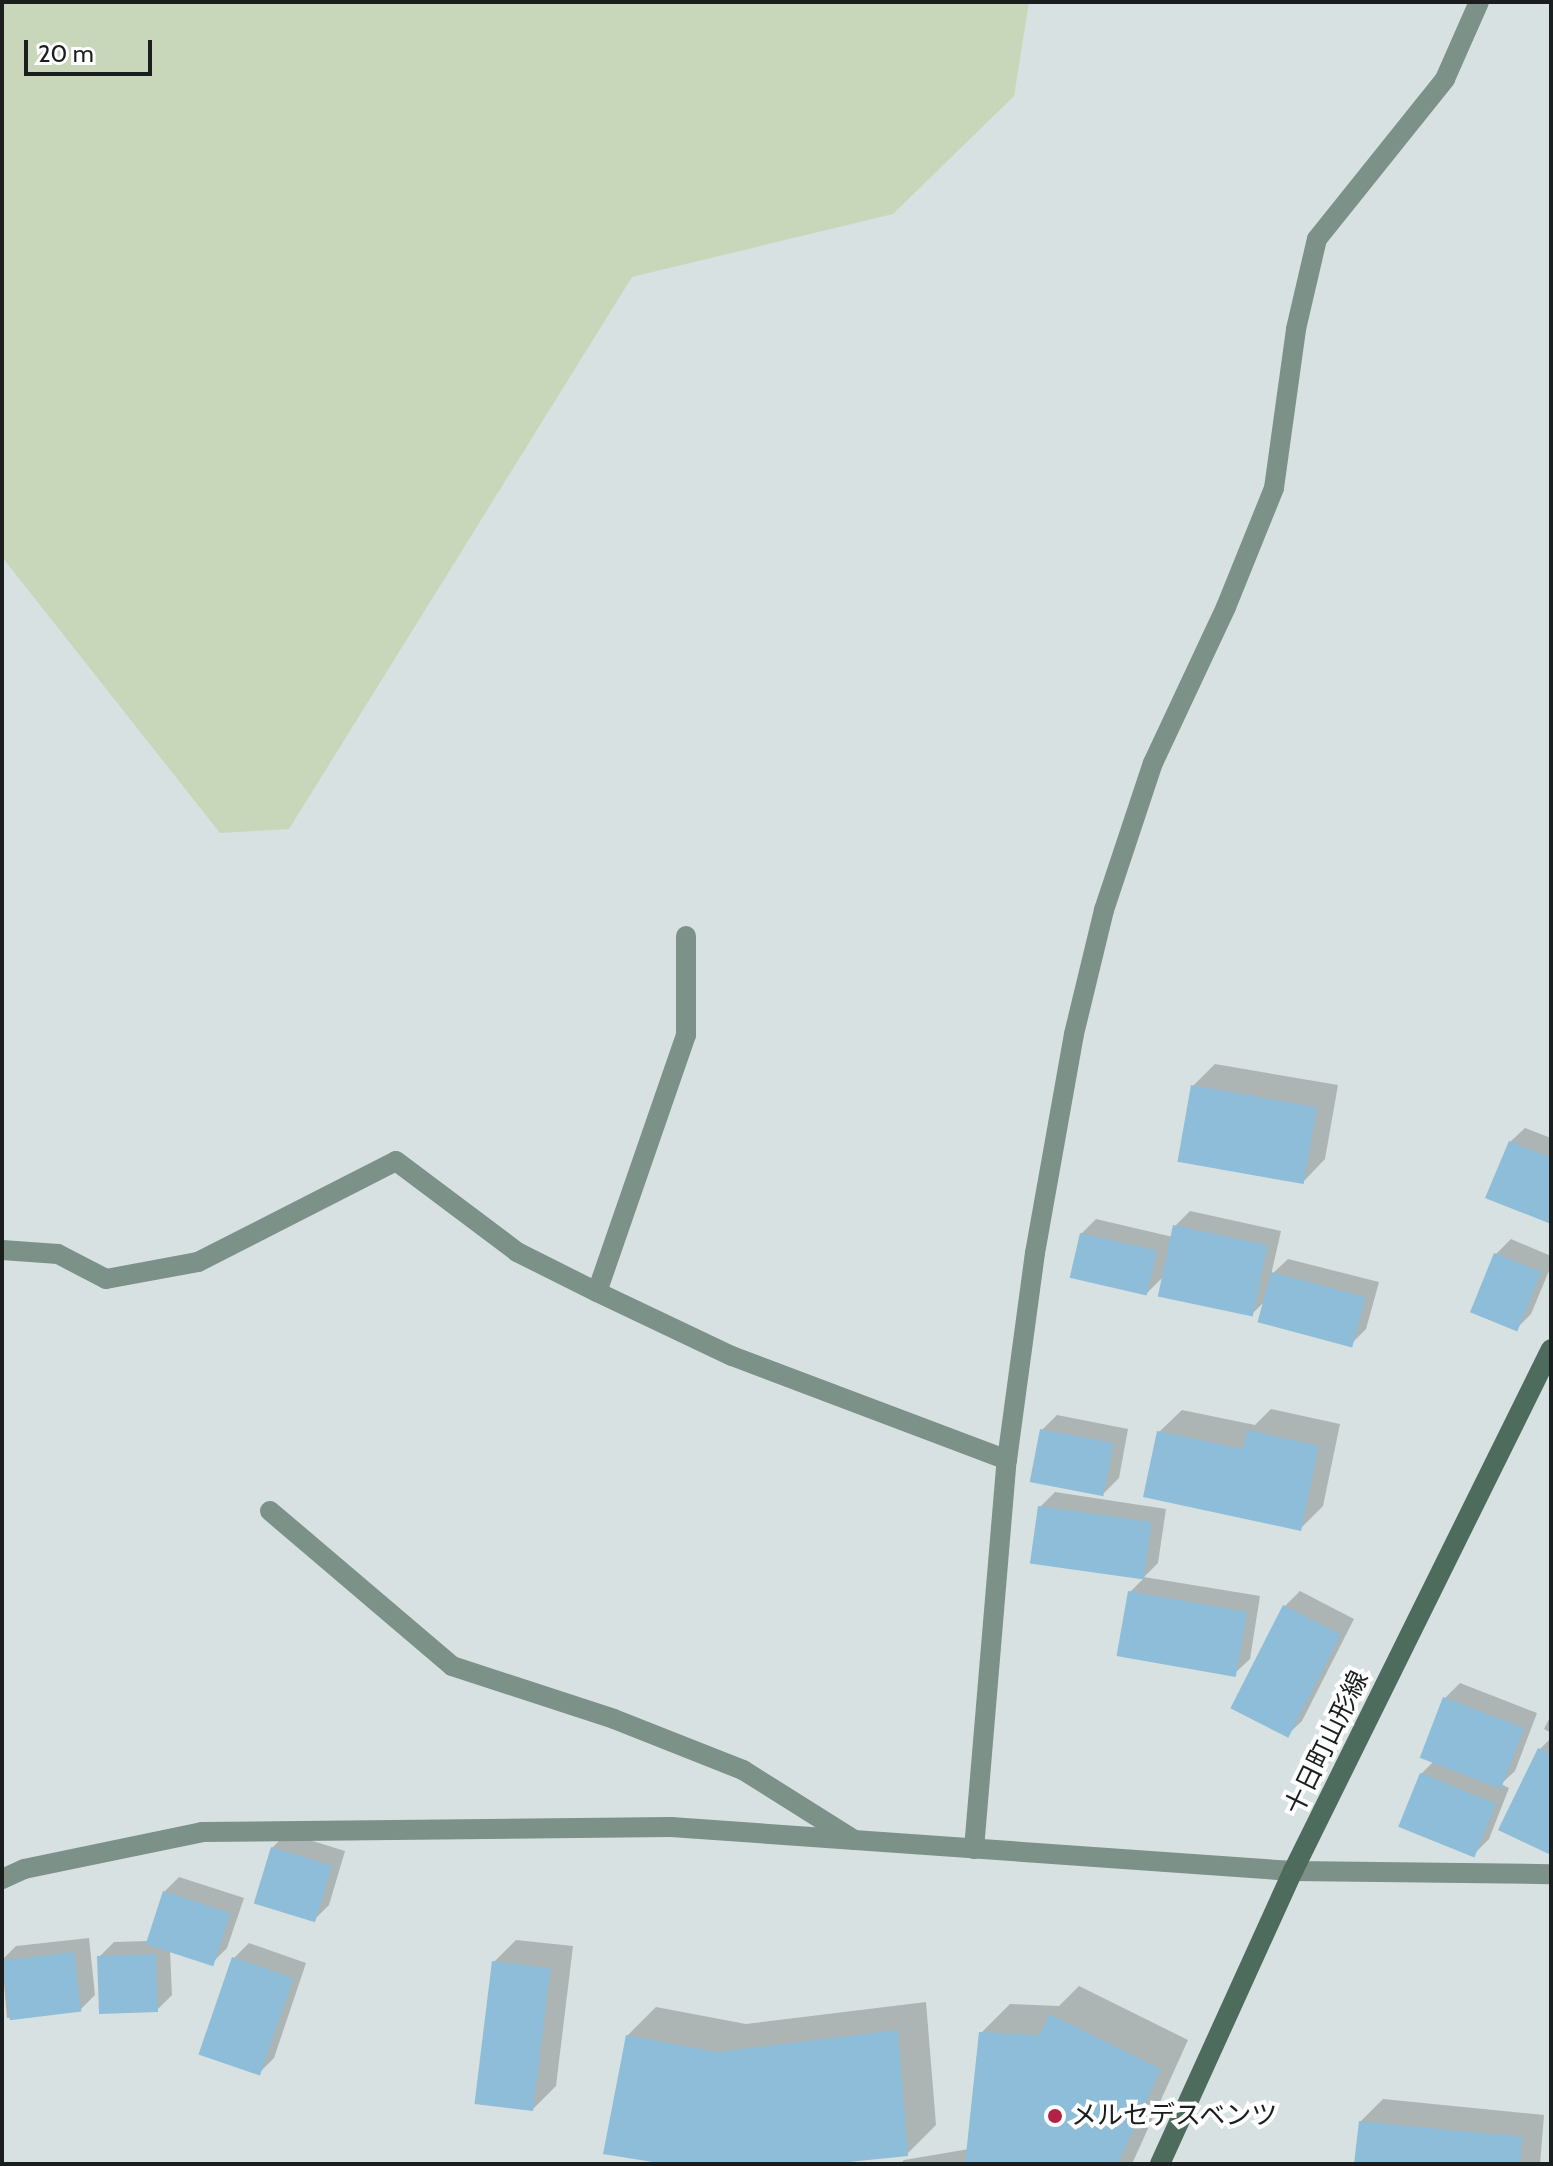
<!DOCTYPE html>
<html>
<head>
<meta charset="utf-8">
<style>
  body { margin:0 }
  #map { position:relative; width:1553px; height:2166px; overflow:hidden; background:#d8e1e1; font-family:Cabin,"Noto Sans JP",sans-serif }
  div>[style] { position:absolute }
  .green>* { inset:0; background:#c8d6ba }
  .shadow>* { inset:0; background:#0003 }
  .building>* { inset:0; background:#8dbdd8; transform-origin:0 0 }
  .service>* { height:20px; margin:-10px; padding:0 10px; transform-origin:10px; border-radius:10px; background:#7c9187 }
  .minor>* { height:20px; margin:-10px; padding:0 10px; transform-origin:10px; border-radius:10px; background:#7c9187 }
  .tertiary>* { height:20px; margin:-10px; padding:0 10px; transform-origin:10px; border-radius:10px; background:#7c9187 }
  .secondary>* { height:20px; margin:-10px; padding:0 10px; transform-origin:10px; border-radius:10px; background:#4d6c5d }
  .dots>* { width:22px; height:22px; translate:-50% -50%; box-sizing:border-box; border:4px solid #fff; border-radius:50% }
  span { translate:-50% -50%; white-space:nowrap; text-align:center; line-height:1.15; -webkit-text-stroke:8px #fff; paint-order:stroke }
  .street-label { font-size:26px; color:#1b1e1e }
  .poi-label { font-size:26px; color:#1b1e1e }
  .left { translate:0 -50%; text-align:left }
  .frame { position:absolute; inset:0; border:4px solid #1b1e1e; pointer-events:none }
  .scale { position:absolute; left:24px; top:40px; width:128px; height:36px; box-sizing:border-box; border:4px solid #1b1e1e; border-top:0; padding-left:10px; font-size:24px; line-height:28px; white-space:nowrap; color:#1b1e1e; -webkit-text-stroke:6px #fff; paint-order:stroke }
</style>
</head>
<body>
<div id="map">
  <div class="green">
    <i style="clip-path:polygon(2px 2px,1029px 2px,1014px 96px,893px 214px,632px 277px,289px 829px,220px 833px,2px 557px)"></i>
  </div>
  <div class="shadow">
    <i style="clip-path:polygon(1215px 1064px,1338px 1085px,1325px 1159px,1303px 1182px,1193px 1086px)"></i>
    <i style="clip-path:polygon(1525px 1128px,1551px 1138px,1551px 1222px,1510px 1142px)"></i>
    <i style="clip-path:polygon(1190px 1211px,1281px 1231px,1271px 1275px,1288px 1259px,1379px 1282px,1366px 1329px,1351px 1344px,1266px 1300px,1251px 1315px,1164px 1276px,1146px 1294px,1081px 1234px,1096px 1219px,1173px 1237px,1175px 1226px)"></i>
    <i style="clip-path:polygon(1511px 1239px,1551px 1256px,1551px 1266px,1531px 1314px,1516px 1329px,1496px 1254px)"></i>
    <i style="clip-path:polygon(1271px 1409px,1340px 1424px,1323px 1506px,1300px 1529px,1159px 1432px,1182px 1410px,1255px 1425px)"></i>
    <i style="clip-path:polygon(1057px 1415px,1128px 1429px,1119px 1478px,1104px 1493px,1042px 1430px)"></i>
    <i style="clip-path:polygon(1055px 1492px,1166px 1509px,1158px 1563px,1144px 1577px,1260px 1596px,1250px 1659px,1235px 1673px,1130px 1592px,1144px 1578px,1040px 1507px)"></i>
    <i style="clip-path:polygon(1300px 1591px,1354px 1619px,1302px 1721px,1287px 1735px,1232px 1707px,1285px 1606px)"></i>
    <i style="clip-path:polygon(1460px 1683px,1537px 1713px,1515px 1771px,1501px 1784px,1509px 1788px,1489px 1839px,1474px 1854px,1421px 1774px,1434px 1761px,1445px 1698px)"></i>
    <i style="clip-path:polygon(1551px 1715px,1551px 1733px,1544px 1729px)"></i>
    <i style="clip-path:polygon(1551px 1738px,1551px 1853px,1540px 1749px)"></i>
    <i style="clip-path:polygon(287px 1833px,345px 1851px,329px 1905px,314px 1920px,272px 1848px)"></i>
    <i style="clip-path:polygon(179px 1877px,244px 1898px,227px 1948px,212px 1963px,170px 1950px,172px 1995px,157px 2010px,99px 1957px,114px 1942px,148px 1941px,164px 1892px)"></i>
    <i style="clip-path:polygon(89px 1938px,95px 1995px,80px 2010px,7px 2018px,2px 1960px,16px 1946px)"></i>
    <i style="clip-path:polygon(516px 1940px,573px 1946px,556px 2086px,533px 2109px,494px 1962px)"></i>
    <i style="clip-path:polygon(249px 1943px,306px 1963px,274px 2058px,259px 2073px,234px 1958px)"></i>
    <i style="clip-path:polygon(1079px 1986px,1188px 2040px,1132px 2164px,900px 2164px,904px 2160px,969px 2149px,981px 2033px,1010px 2004px,1059px 2006px)"></i>
    <i style="clip-path:polygon(926px 2002px,936px 2125px,907px 2154px,809px 2164px,677px 2164px,627px 2036px,656px 2007px,746px 2024px)"></i>
    <i style="clip-path:polygon(1383px 2099px,1544px 2115px,1540px 2164px,1356px 2164px,1361px 2121px)"></i>
  </div>
  <div class="building">
    <i style="left:1191px;top:1085px;width:128px;height:78px;rotate:10deg"></i>
    <i style="clip-path:polygon(1509px 1141px,1551px 1158px,1551px 1224px,1485px 1198px)"></i>
    <i style="left:1173px;top:1225px;width:97px;height:73px;rotate:12deg"></i>
    <i style="left:1080px;top:1233px;width:79px;height:46px;rotate:13deg"></i>
    <i style="left:1494px;top:1253px;width:51px;height:64px;rotate:22deg"></i>
    <i style="left:1271px;top:1272px;width:98px;height:52px;rotate:15deg"></i>
    <i style="left:1040px;top:1429px;width:75px;height:54px;rotate:11deg"></i>
    <i style="clip-path:polygon(1247px 1430px,1319px 1446px,1301px 1531px,1143px 1497px,1157px 1431px,1243px 1449px)"></i>
    <i style="left:1038px;top:1506px;width:115px;height:58px;rotate:8deg"></i>
    <i style="left:1128px;top:1591px;width:121px;height:66px;rotate:10deg"></i>
    <i style="left:1283px;top:1605px;width:65px;height:116px;rotate:27deg"></i>
    <i style="left:1443px;top:1697px;width:87px;height:65px;rotate:21deg"></i>
    <i style="clip-path:polygon(1538px 1748px,1551px 1754px,1551px 1855px,1498px 1830px)"></i>
    <i style="left:1420px;top:1773px;width:82px;height:58px;rotate:22deg"></i>
    <i style="left:271px;top:1847px;width:64px;height:59px;rotate:17deg"></i>
    <i style="left:163px;top:1891px;width:71px;height:56px;rotate:18deg"></i>
    <i style="left:74px;top:1952px;width:60px;height:72px;rotate:83deg"></i>
    <i style="left:156px;top:1954px;width:58px;height:59px;rotate:88deg"></i>
    <i style="left:232px;top:1957px;width:65px;height:103px;rotate:19deg"></i>
    <i style="left:492px;top:1961px;width:59px;height:144px;rotate:7deg"></i>
    <i style="clip-path:polygon(1049px 2014px,1161px 2069px,1118px 2164px,965px 2164px,979px 2032px,1040px 2035px)"></i>
    <i style="clip-path:polygon(898px 2030px,908px 2156px,829px 2164px,665px 2164px,603px 2154px,626px 2035px,716px 2052px)"></i>
    <i style="clip-path:polygon(1359px 2121px,1523px 2137px,1520px 2164px,1354px 2164px)"></i>
  </div>
  <div class="service">
    <i style="left:2px;top:1250px;width:56px;rotate:4.1deg"></i>
    <i style="left:58px;top:1254px;width:54px;rotate:27.5deg"></i>
    <i style="left:106px;top:1279px;width:94px;rotate:-10.5deg"></i>
    <i style="left:198px;top:1262px;width:222px;rotate:-27deg"></i>
    <i style="left:396px;top:1161px;width:151px;rotate:36.9deg"></i>
    <i style="left:517px;top:1252px;width:89px;rotate:26.6deg"></i>
    <i style="left:597px;top:1292px;width:149px;rotate:25.4deg"></i>
    <i style="left:732px;top:1356px;width:294px;rotate:20.7deg"></i>
    <i style="left:1007px;top:1460px;width:209px;rotate:-82.3deg"></i>
    <i style="left:1035px;top:1253px;width:222px;rotate:-79.9deg"></i>
    <i style="left:1074px;top:1034px;width:128px;rotate:-76.4deg"></i>
    <i style="left:1104px;top:910px;width:155px;rotate:-71.6deg"></i>
    <i style="left:1153px;top:763px;width:172px;rotate:-64.9deg"></i>
    <i style="left:1226px;top:607px;width:128px;rotate:-68deg"></i>
    <i style="left:1274px;top:488px;width:161px;rotate:-82.1deg"></i>
    <i style="left:1296px;top:329px;width:92px;rotate:-76.9deg"></i>
    <i style="left:1317px;top:239px;width:205px;rotate:-51.3deg"></i>
    <i style="left:1445px;top:79px;width:84px;rotate:-66.2deg"></i>
    <i style="left:597px;top:1292px;width:272px;rotate:-70.9deg"></i>
    <i style="left:686px;top:1035px;width:99px;rotate:-90deg"></i>
    <i style="left:270px;top:1511px;width:239px;rotate:40.4deg"></i>
    <i style="left:452px;top:1666px;width:170px;rotate:18.1deg"></i>
    <i style="left:614px;top:1719px;width:139px;rotate:21.6deg"></i>
    <i style="left:743px;top:1770px;width:131px;rotate:32.2deg"></i>
  </div>
  <div class="minor">
    <i style="left:974px;top:1849px;width:390px;rotate:-85.2deg"></i>
    <i style="left:1293px;top:1871px;width:258px;rotate:0.7deg"></i>
  </div>
  <div class="tertiary">
    <i style="left:2px;top:1879px;width:24px;rotate:-24deg"></i>
    <i style="left:24px;top:1869px;width:182px;rotate:-11.7deg"></i>
    <i style="left:202px;top:1832px;width:469px;rotate:-0.6deg"></i>
    <i style="left:671px;top:1827px;width:624px;rotate:4.05deg"></i>
  </div>
  <div class="secondary">
    <i style="left:1160px;top:2164px;width:322px;rotate:-65.6deg"></i>
    <i style="left:1293px;top:1871px;width:582px;rotate:-63.7deg"></i>
  </div>
  <div class="dots">
    <i style="left:1055px;top:2116px;background:#b32147"></i>
  </div>
  <div class="street-label">
    <span style="left:1327px;top:1743px;rotate:-64deg">十日町山形線</span>
  </div>
  <div class="poi-label">
    <span class="left" style="left:1071px;top:2116px">メルセデスベンツ</span>
  </div>
  <div class="frame"></div>
  <div class="scale">20 m</div>
</div>
</body>
</html>
